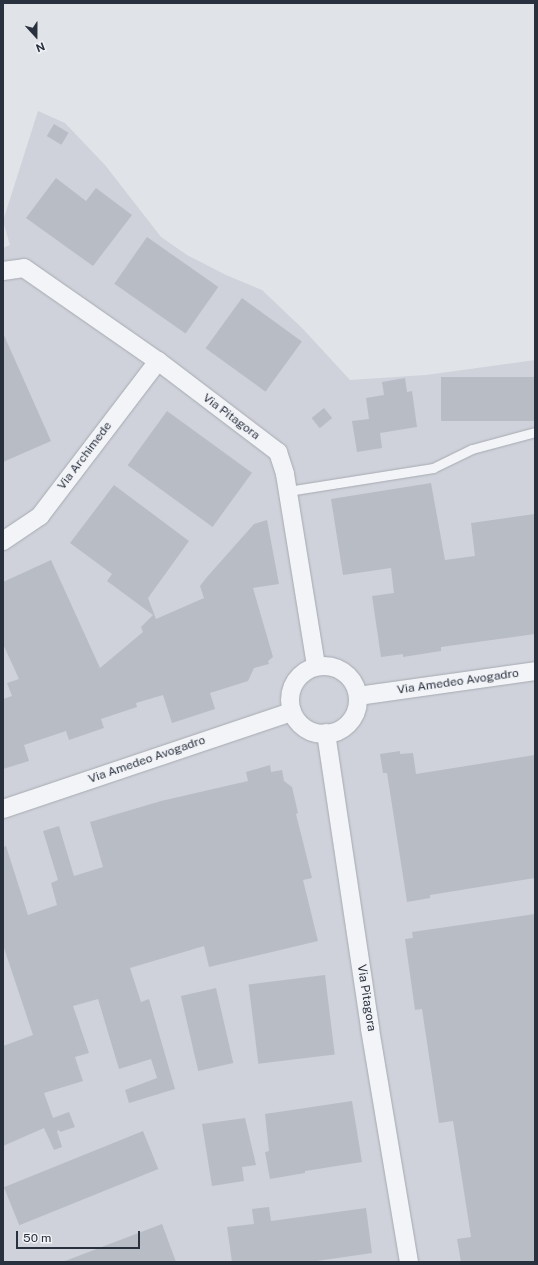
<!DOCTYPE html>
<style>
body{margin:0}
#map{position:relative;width:538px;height:1265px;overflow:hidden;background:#e0e3e8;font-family:"Public Sans",sans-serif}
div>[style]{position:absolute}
.built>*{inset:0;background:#cfd2da}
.building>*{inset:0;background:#b8bcc4;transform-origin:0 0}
.roads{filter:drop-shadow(0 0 1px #a6aab2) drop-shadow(0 0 1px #a6aab2)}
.lane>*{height:9px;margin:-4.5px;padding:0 4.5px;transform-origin:4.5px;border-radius:4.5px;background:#f3f4f7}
.street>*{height:18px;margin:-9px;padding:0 9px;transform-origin:9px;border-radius:9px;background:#f3f4f7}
.street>.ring{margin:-9px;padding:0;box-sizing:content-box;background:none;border:18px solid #f3f4f7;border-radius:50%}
span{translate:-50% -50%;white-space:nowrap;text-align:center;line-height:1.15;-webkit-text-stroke:3px #f0f2f6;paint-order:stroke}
.street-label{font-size:12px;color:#2a313e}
.frame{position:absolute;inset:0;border:4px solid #2a313e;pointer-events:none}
.north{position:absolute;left:16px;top:16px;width:40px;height:40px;-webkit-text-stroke:3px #f0f2f6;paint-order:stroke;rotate:159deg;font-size:11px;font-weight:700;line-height:16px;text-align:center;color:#2a313e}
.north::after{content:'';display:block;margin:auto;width:14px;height:18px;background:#2a313e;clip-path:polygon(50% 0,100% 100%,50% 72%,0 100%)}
.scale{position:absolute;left:16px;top:1231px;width:124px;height:18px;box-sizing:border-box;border:2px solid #2a313e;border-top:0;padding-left:5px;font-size:12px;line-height:14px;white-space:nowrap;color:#2a313e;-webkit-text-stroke:3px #f0f2f6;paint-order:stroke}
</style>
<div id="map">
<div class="built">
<i style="clip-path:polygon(38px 111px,65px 123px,105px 165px,161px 237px,187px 255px,226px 275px,262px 290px,303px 329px,350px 380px,426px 375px,535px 360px,535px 1262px,3px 1262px,3px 248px,10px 245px,3px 221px)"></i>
</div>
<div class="building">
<i style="left:54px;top:124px;width:17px;height:14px;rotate:31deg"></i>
<i style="clip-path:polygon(56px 178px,86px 201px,96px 188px,132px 215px,93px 266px,26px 218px)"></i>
<i style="left:147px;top:237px;width:87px;height:57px;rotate:35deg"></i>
<i style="left:242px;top:298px;width:74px;height:62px;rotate:36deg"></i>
<i style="clip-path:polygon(3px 333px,51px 441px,3px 462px)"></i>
<i style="left:535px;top:377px;width:44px;height:94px;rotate:90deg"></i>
<i style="clip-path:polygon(405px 378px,407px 392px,412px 391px,417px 427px,380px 433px,382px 448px,357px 452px,352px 421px,369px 419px,366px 398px,384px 395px,382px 382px)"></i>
<i style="left:324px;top:408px;width:13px;height:16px;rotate:51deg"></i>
<i style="left:167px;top:411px;width:105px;height:67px;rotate:36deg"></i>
<i style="clip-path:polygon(431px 483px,445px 560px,475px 556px,471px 523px,535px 514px,535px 634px,441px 647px,441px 651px,403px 657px,403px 654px,381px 657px,372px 596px,394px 593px,391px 568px,343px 575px,331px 499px)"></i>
<i style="clip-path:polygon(114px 485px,189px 541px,148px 598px,156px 619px,204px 598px,200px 586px,207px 577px,254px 524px,267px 520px,279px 584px,253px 588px,273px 657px,268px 661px,269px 664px,254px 668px,248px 681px,210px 693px,215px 709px,172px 723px,163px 695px,136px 703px,137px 707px,101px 719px,104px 728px,69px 740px,66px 731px,24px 745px,29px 761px,3px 769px,3px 699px,12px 696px,7px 683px,19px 679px,3px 644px,3px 582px,51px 560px,100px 668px,143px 632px,141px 627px,153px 615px,107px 581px,112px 574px,70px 543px)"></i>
<i style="clip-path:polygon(400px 751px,400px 754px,413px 753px,416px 774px,535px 755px,535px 878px,430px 895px,430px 898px,407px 902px,387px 773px,383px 773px,380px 754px)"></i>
<i style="clip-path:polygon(270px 765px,271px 772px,282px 770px,284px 781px,292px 787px,298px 813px,296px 814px,312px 878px,303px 880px,318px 941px,209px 967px,204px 946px,130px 968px,141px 1002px,149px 999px,175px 1089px,129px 1103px,125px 1090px,157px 1078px,151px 1059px,119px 1069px,98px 999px,73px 1006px,89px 1053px,75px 1057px,83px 1081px,44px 1093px,53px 1118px,69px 1112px,75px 1127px,60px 1132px,59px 1130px,57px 1131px,62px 1147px,54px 1150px,44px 1128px,3px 1146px,3px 1046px,33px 1035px,3px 945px,3px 847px,6px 846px,28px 915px,57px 905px,51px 883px,58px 880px,43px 831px,59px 826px,74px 876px,103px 867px,90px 822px,161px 801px,248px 781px,246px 772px)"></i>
<i style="clip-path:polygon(535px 914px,535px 1262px,461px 1262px,457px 1239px,471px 1237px,453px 1121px,439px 1123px,422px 1009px,415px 1010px,405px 939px,413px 938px,412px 932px)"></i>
<i style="left:325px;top:975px;width:80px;height:77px;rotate:83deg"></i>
<i style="left:216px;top:988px;width:77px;height:36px;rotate:77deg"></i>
<i style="clip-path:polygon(352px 1101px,362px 1162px,305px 1171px,305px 1173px,270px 1179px,265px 1152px,269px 1151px,265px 1114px)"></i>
<i style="clip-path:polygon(245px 1118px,256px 1165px,242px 1167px,244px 1181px,212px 1186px,202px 1124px)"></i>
<i style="left:143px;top:1131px;width:41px;height:150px;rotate:68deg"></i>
<i style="clip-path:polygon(269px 1207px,271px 1221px,366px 1208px,372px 1253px,310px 1262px,232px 1262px,227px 1227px,254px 1224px,252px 1209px)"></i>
<i style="clip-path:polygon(162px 1224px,176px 1262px,65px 1262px,65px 1261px)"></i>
</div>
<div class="roads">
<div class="lane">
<i style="left:288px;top:491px;width:147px;rotate:-9deg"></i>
<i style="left:433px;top:468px;width:43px;rotate:-26deg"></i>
<i style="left:472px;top:449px;width:65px;rotate:-15.1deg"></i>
</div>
<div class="street">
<i style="left:3px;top:271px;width:21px;rotate:-8deg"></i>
<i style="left:24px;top:268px;width:163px;rotate:34.8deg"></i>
<i style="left:158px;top:361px;width:151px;rotate:37.2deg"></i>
<i style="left:278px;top:452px;width:23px;rotate:72deg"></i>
<i style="left:285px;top:474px;width:194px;rotate:80.8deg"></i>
<i style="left:3px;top:541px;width:45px;rotate:-34deg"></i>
<i style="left:40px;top:516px;width:195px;rotate:-52.7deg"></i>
<i class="ring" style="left:290px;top:666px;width:50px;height:50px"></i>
<i style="left:358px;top:696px;width:179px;rotate:-8deg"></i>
<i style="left:326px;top:733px;width:299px;rotate:81.5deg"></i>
<i style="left:370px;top:1029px;width:236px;rotate:80.5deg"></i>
<i style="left:3px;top:809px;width:305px;rotate:-18.6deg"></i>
</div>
</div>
<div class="street-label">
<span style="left:231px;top:417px;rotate:37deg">Via Pitagora</span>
<span style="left:85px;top:456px;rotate:-53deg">Via Archimede</span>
<span style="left:458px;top:682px;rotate:-8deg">Via Amedeo Avogadro</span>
<span style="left:147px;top:760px;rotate:-19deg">Via Amedeo Avogadro</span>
<span style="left:366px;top:998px;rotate:81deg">Via Pitagora</span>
</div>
<div class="frame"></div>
<div class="north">N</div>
<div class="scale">50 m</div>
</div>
